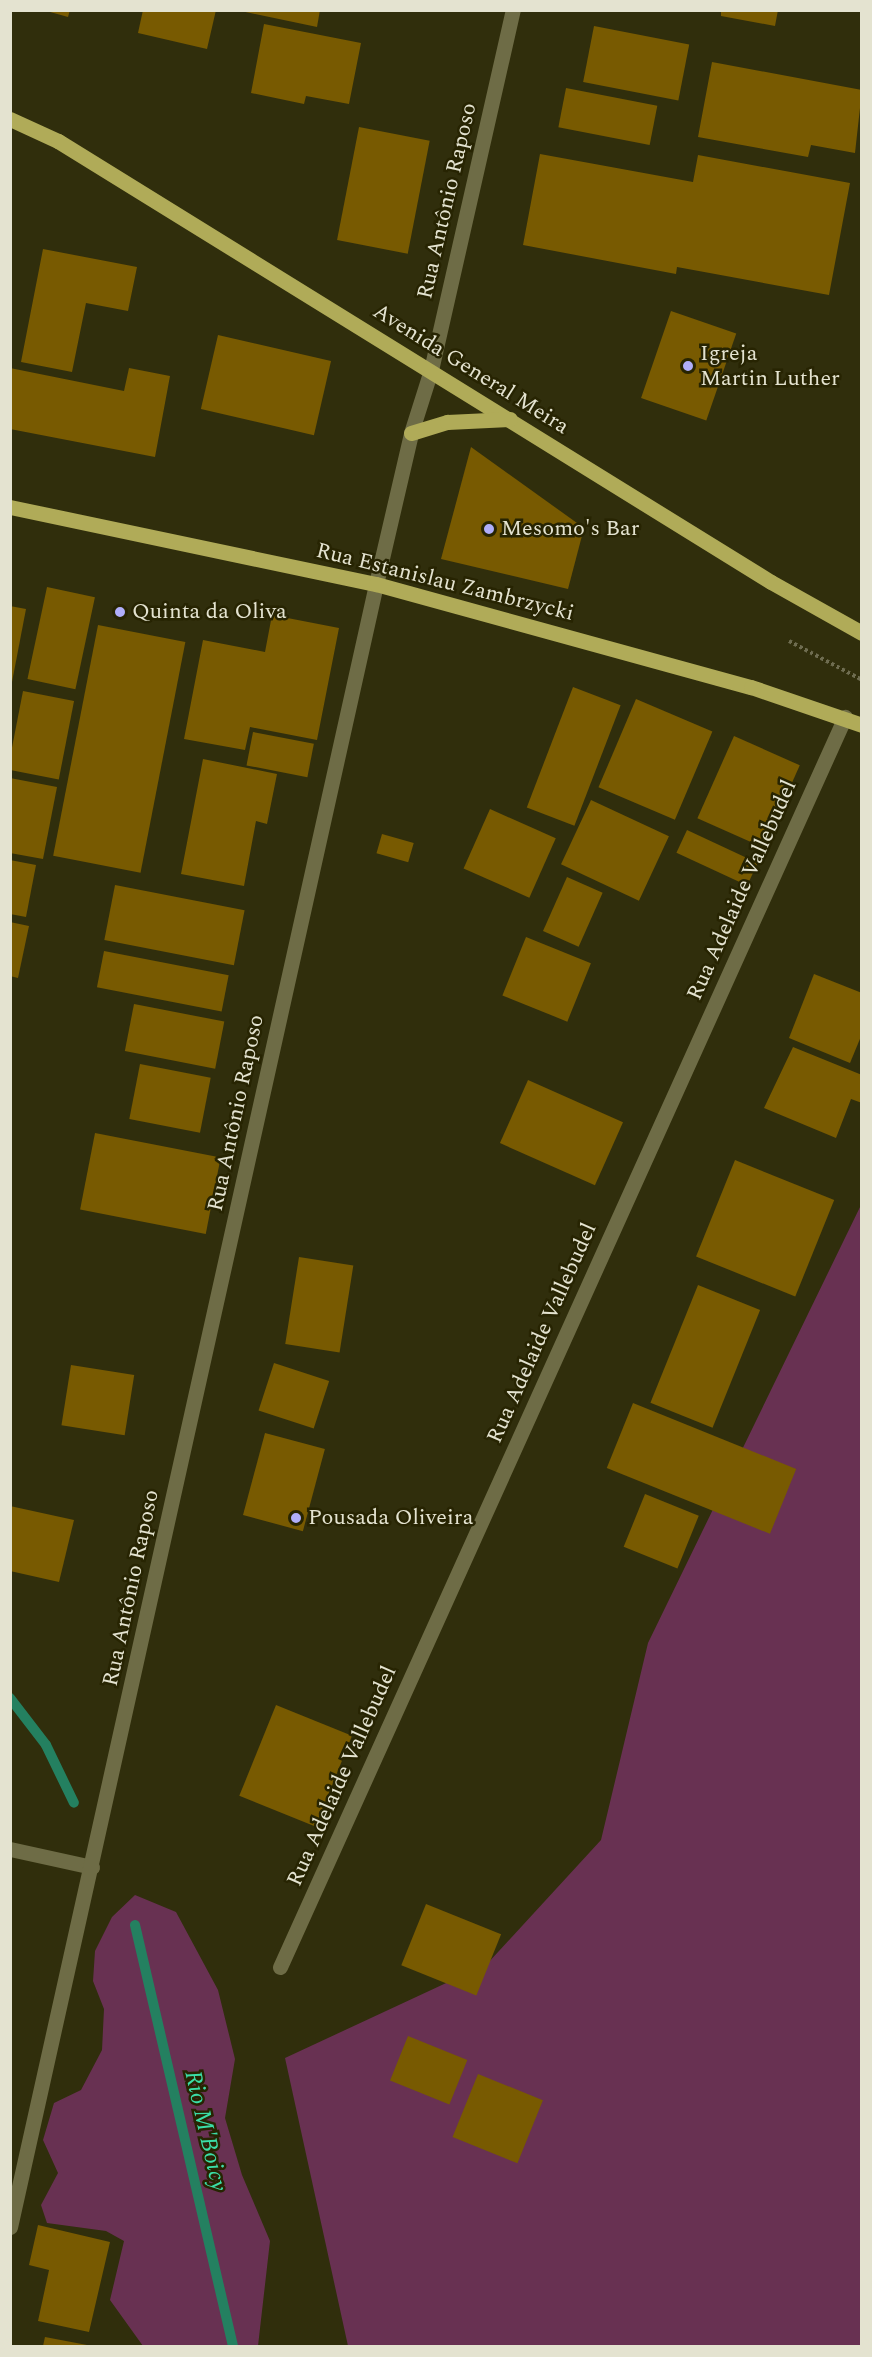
<!DOCTYPE html>
<meta charset="utf-8">
<style>
body{margin:0}
#map{position:relative;width:872px;height:2357px;overflow:hidden;background:#302e0c;font-family:Spectral,serif}
div>[style]{position:absolute}
.green>*{inset:0;background:#683152}
.stream>*{height:10px;margin:-5px;padding:0 5px;transform-origin:5px;border-radius:5px;background:#248060}
.building>*{inset:0;background:#785a01;transform-origin:0 0}
.path>*{height:4px;margin-top:-2px;transform-origin:0;background:repeating-linear-gradient(90deg,#6e6c50 0 3px,transparent 0 6px)}
.minor>*{height:15px;margin:-7.5px;padding:0 7.5px;transform-origin:7.5px;border-radius:7.5px;background:#6e6c46}
.major>*{height:15px;margin:-7.5px;padding:0 7.5px;transform-origin:7.5px;border-radius:7.5px;background:#b0ab58}
.dots>*{width:16px;height:16px;translate:-50% -50%;box-sizing:border-box;border:3px solid #272402;border-radius:50%}
span{translate:-50% -50%;white-space:nowrap;text-align:center;line-height:1.15;-webkit-text-stroke:5px #272402;paint-order:stroke}
.street-label{font-size:22px;color:#e4e3d0}
.poi-label{font-size:22px;color:#e4e3d0}
.left{translate:0 -50%;text-align:left}
.water-label{font-size:24px;color:#3bdea7;font-style:italic}
.frame{position:absolute;inset:0;border:12px solid #e4e3d0;pointer-events:none}
</style>
<div id="map">
<div class="green">
<i style="clip-path:polygon(861px 1205px,861px 2346px,348px 2346px,285px 2058px,487px 1964px,601px 1840px,648px 1643px)"></i>
<i style="clip-path:polygon(135px 1895px,176px 1912px,218px 1990px,235px 2059px,225px 2118px,242px 2175px,270px 2241px,258px 2346px,143px 2346px,110px 2300px,124px 2241px,106px 2231px,47px 2223px,41px 2205px,58px 2173px,43px 2140px,54px 2103px,81px 2090px,102px 2050px,104px 2009px,93px 1981px,95px 1951px,112px 1917px)"></i>
</div>
<div class="stream">
<i style="left:10px;top:1698px;width:59px;rotate:52.5deg"></i>
<i style="left:46px;top:1745px;width:64px;rotate:64.2deg"></i>
<i style="left:135px;top:1925px;width:432px;rotate:76.9deg"></i>
</div>
<div class="building">
<i style="clip-path:polygon(43px 10px,70px 10px,68px 17px)"></i>
<i style="clip-path:polygon(143px 10px,216px 10px,207px 49px,138px 33px)"></i>
<i style="clip-path:polygon(236px 10px,320px 10px,317px 27px)"></i>
<i style="clip-path:polygon(721px 10px,778px 10px,775px 26px,721px 16px)"></i>
<i style="clip-path:polygon(264px 24px,361px 43px,349px 104px,306px 96px,304px 104px,251px 93px)"></i>
<i style="left:594px;top:26px;width:97px;height:57px;rotate:11deg"></i>
<i style="clip-path:polygon(712px 62px,862px 90px,855px 153px,811px 145px,808px 157px,698px 137px)"></i>
<i style="left:566px;top:88px;width:93px;height:40px;rotate:11deg"></i>
<i style="left:359px;top:127px;width:72px;height:115px;rotate:11deg"></i>
<i style="clip-path:polygon(540px 154px,693px 182px,698px 155px,850px 183px,829px 295px,677px 267px,676px 274px,523px 245px)"></i>
<i style="clip-path:polygon(43px 249px,137px 267px,128px 311px,86px 303px,72px 372px,21px 362px)"></i>
<i style="left:671px;top:311px;width:69px;height:92px;rotate:19deg"></i>
<i style="left:218px;top:335px;width:116px;height:76px;rotate:13deg"></i>
<i style="clip-path:polygon(10px 368px,124px 391px,129px 368px,170px 376px,155px 457px,10px 429px)"></i>
<i style="clip-path:polygon(471px 447px,584px 528px,568px 589px,441px 559px)"></i>
<i style="left:47px;top:587px;width:49px;height:94px;rotate:12deg"></i>
<i style="clip-path:polygon(10px 606px,26px 609px,12px 682px,10px 682px)"></i>
<i style="clip-path:polygon(272px 615px,339px 628px,317px 740px,250px 727px,245px 750px,184px 739px,203px 640px,265px 652px)"></i>
<i style="left:98px;top:625px;width:89px;height:235px;rotate:11deg"></i>
<i style="left:573px;top:687px;width:51px;height:129px;rotate:21deg"></i>
<i style="left:23px;top:691px;width:52px;height:80px;rotate:11deg"></i>
<i style="left:636px;top:699px;width:83px;height:96px;rotate:23deg"></i>
<i style="left:253px;top:732px;width:62px;height:34px;rotate:11deg"></i>
<i style="left:734px;top:736px;width:72px;height:90px;rotate:24deg"></i>
<i style="clip-path:polygon(203px 759px,277px 774px,267px 824px,256px 821px,244px 886px,181px 874px)"></i>
<i style="clip-path:polygon(10px 778px,57px 787px,43px 859px,10px 853px)"></i>
<i style="left:591px;top:800px;width:86px;height:71px;rotate:25deg"></i>
<i style="left:490px;top:809px;width:72px;height:65px;rotate:24deg"></i>
<i style="left:687px;top:830px;width:78px;height:25px;rotate:25deg"></i>
<i style="left:382px;top:834px;width:33px;height:20px;rotate:16deg"></i>
<i style="clip-path:polygon(10px 860px,36px 865px,26px 917px,10px 914px)"></i>
<i style="left:567px;top:877px;width:39px;height:59px;rotate:24deg"></i>
<i style="left:115px;top:885px;width:132px;height:56px;rotate:11deg"></i>
<i style="clip-path:polygon(10px 922px,29px 926px,18px 978px,10px 976px)"></i>
<i style="left:526px;top:937px;width:70px;height:63px;rotate:22deg"></i>
<i style="left:104px;top:951px;width:127px;height:37px;rotate:11deg"></i>
<i style="clip-path:polygon(814px 974px,862px 993px,862px 1034px,850px 1063px,789px 1038px)"></i>
<i style="left:134px;top:1004px;width:92px;height:48px;rotate:11deg"></i>
<i style="clip-path:polygon(793px 1047px,862px 1075px,862px 1103px,851px 1099px,836px 1138px,764px 1108px)"></i>
<i style="left:140px;top:1064px;width:72px;height:56px;rotate:11deg"></i>
<i style="left:528px;top:1080px;width:104px;height:69px;rotate:24deg"></i>
<i style="left:95px;top:1133px;width:128px;height:78px;rotate:11deg"></i>
<i style="left:735px;top:1160px;width:107px;height:104px;rotate:22deg"></i>
<i style="left:299px;top:1257px;width:55px;height:88px;rotate:9deg"></i>
<i style="left:698px;top:1285px;width:67px;height:127px;rotate:22deg"></i>
<i style="left:274px;top:1363px;width:58px;height:50px;rotate:18deg"></i>
<i style="left:71px;top:1365px;width:64px;height:61px;rotate:9deg"></i>
<i style="left:633px;top:1403px;width:176px;height:70px;rotate:22deg"></i>
<i style="left:265px;top:1433px;width:62px;height:85px;rotate:15deg"></i>
<i style="left:645px;top:1494px;width:58px;height:57px;rotate:22deg"></i>
<i style="clip-path:polygon(10px 1506px,74px 1520px,59px 1582px,10px 1571px)"></i>
<i style="left:276px;top:1705px;width:82px;height:98px;rotate:22deg"></i>
<i style="left:426px;top:1904px;width:81px;height:66px;rotate:22deg"></i>
<i style="left:408px;top:2036px;width:64px;height:48px;rotate:22deg"></i>
<i style="left:478px;top:2074px;width:70px;height:68px;rotate:22deg"></i>
<i style="clip-path:polygon(38px 2225px,110px 2242px,89px 2332px,38px 2321px,49px 2270px,29px 2265px)"></i>
<i style="clip-path:polygon(45px 2337px,87px 2345px,87px 2346px,43px 2346px)"></i>
</div>
<div class="path">
<i style="left:789px;top:641px;width:83px;rotate:28.1deg"></i>
</div>
<div class="minor">
<i style="left:10px;top:1849px;width:84px;rotate:12.4deg"></i>
<i style="left:280px;top:1967px;width:1372px;rotate:-65.68deg"></i>
<i style="left:10px;top:2227px;width:1683px;rotate:-77.44deg"></i>
<i style="left:376px;top:584px;width:155px;rotate:-76.9deg"></i>
<i style="left:411px;top:433px;width:66px;rotate:-72.4deg"></i>
<i style="left:431px;top:370px;width:369px;rotate:-77.2deg"></i>
</div>
<div class="major">
<i style="left:10px;top:119px;width:53px;rotate:24.6deg"></i>
<i style="left:58px;top:141px;width:838px;rotate:31.74deg"></i>
<i style="left:771px;top:582px;width:104px;rotate:29.3deg"></i>
<i style="left:411px;top:433px;width:38px;rotate:-17deg"></i>
<i style="left:447px;top:422px;width:63px;rotate:-2.7deg"></i>
<i style="left:10px;top:507px;width:374px;rotate:11.9deg"></i>
<i style="left:376px;top:584px;width:389px;rotate:15.4deg"></i>
<i style="left:751px;top:687px;width:117px;rotate:18.9deg"></i>
</div>
<div class="dots">
<i style="left:688px;top:366px;background:#b0aefa"></i>
<i style="left:489px;top:529px;background:#b0aefa"></i>
<i style="left:120px;top:612px;background:#b0aefa"></i>
<i style="left:296px;top:1518px;background:#b0aefa"></i>
</div>
<div class="street-label">
<span style="left:447px;top:201px;rotate:-77deg">Rua Antônio Raposo</span>
<span style="left:471px;top:369px;rotate:32deg">Avenida General Meira</span>
<span style="left:445px;top:582px;rotate:14deg">Rua Estanislau Zambrzycki</span>
<span style="left:742px;top:890px;rotate:-66deg">Rua Adelaide Vallebudel</span>
<span style="left:236px;top:1113px;rotate:-78deg">Rua Antônio Raposo</span>
<span style="left:542px;top:1333px;rotate:-66deg">Rua Adelaide Vallebudel</span>
<span style="left:131px;top:1588px;rotate:-78deg">Rua Antônio Raposo</span>
<span style="left:342px;top:1776px;rotate:-66deg">Rua Adelaide Vallebudel</span>
</div>
<div class="poi-label">
<span class="left" style="left:700px;top:366px">Igreja<br>Martin Luther</span>
<span class="left" style="left:501px;top:529px">Mesomo's Bar</span>
<span class="left" style="left:132px;top:612px">Quinta da Oliva</span>
<span class="left" style="left:308px;top:1518px">Pousada Oliveira</span>
</div>
<div class="water-label">
<span style="left:205px;top:2131px;rotate:77deg">Rio M'Boicy</span>
</div>
<div class="frame"></div>
</div>
